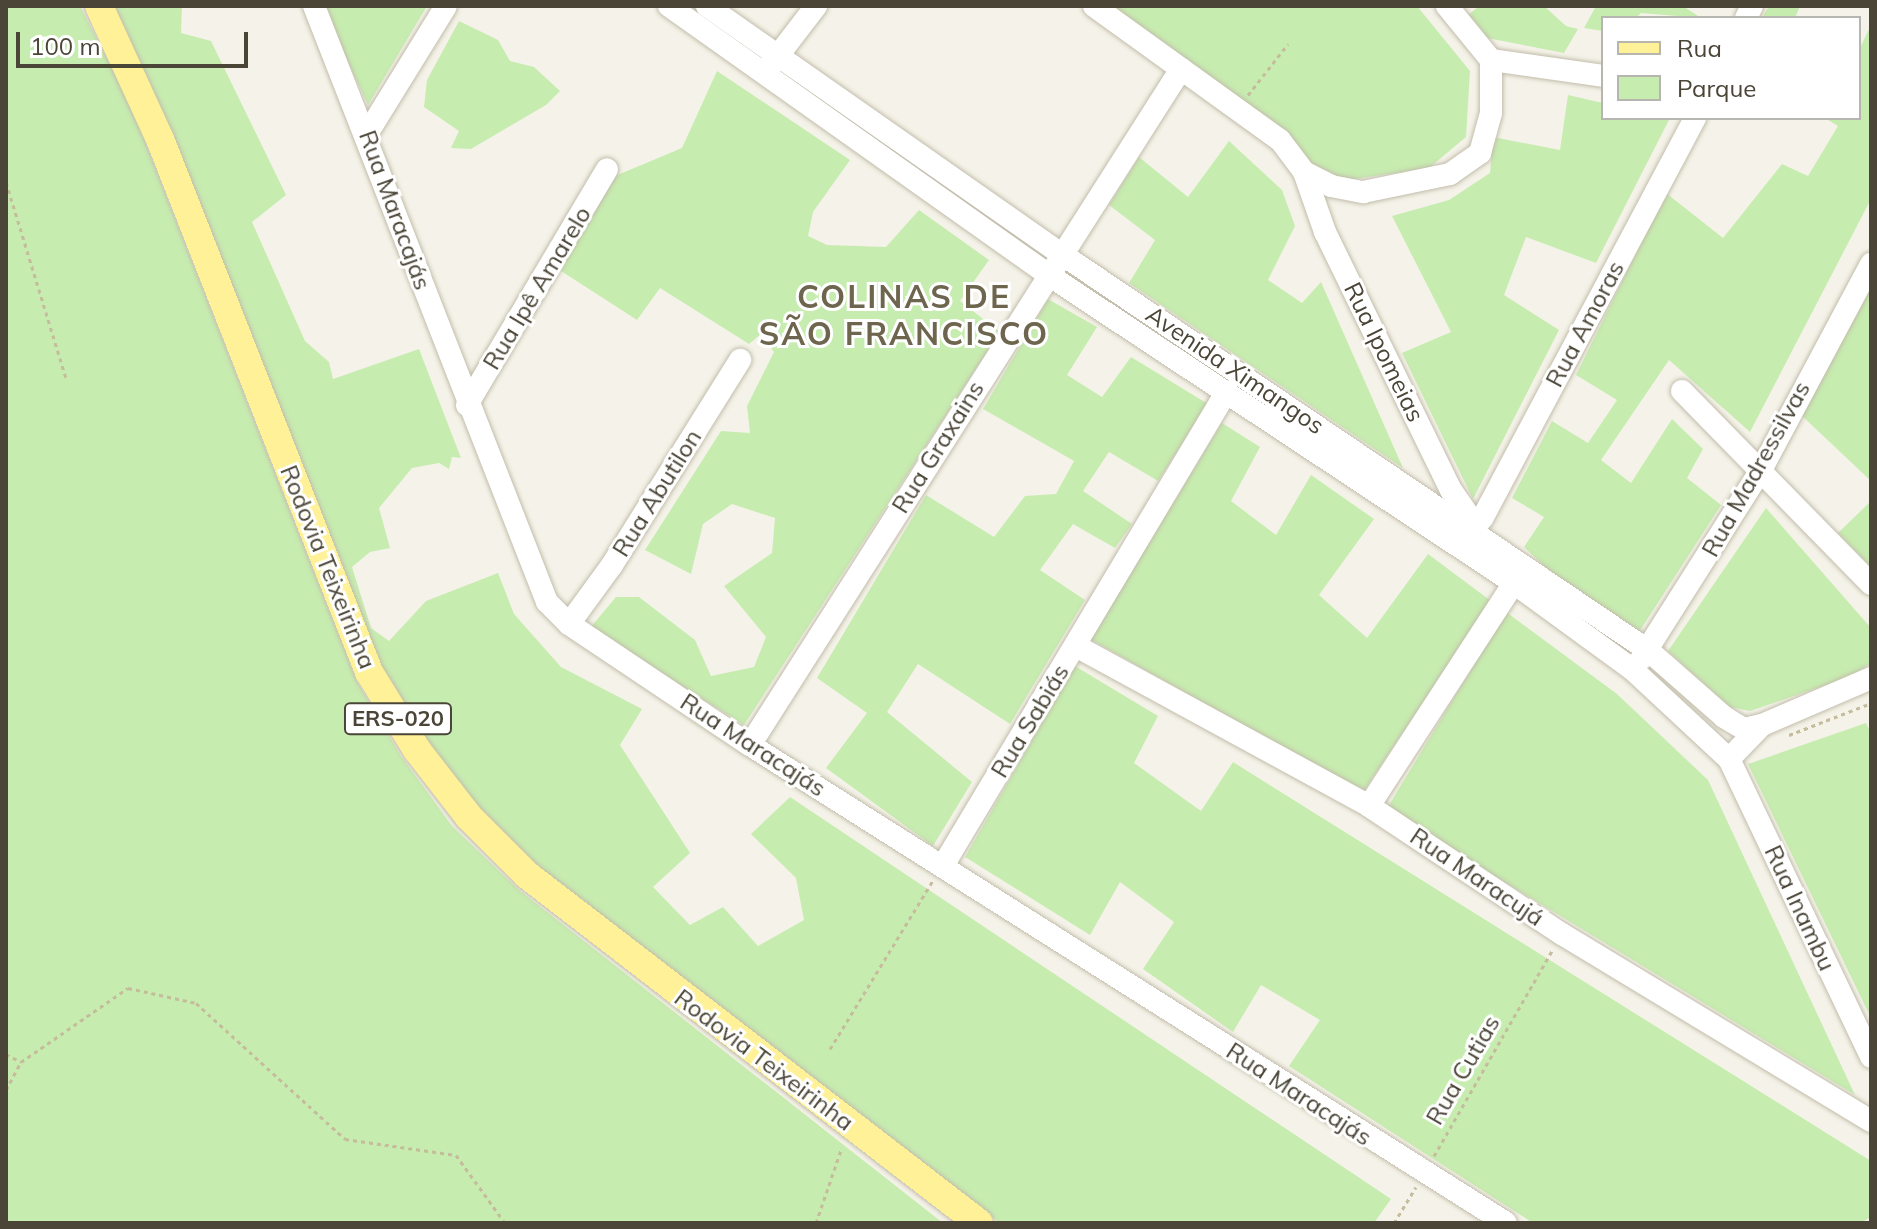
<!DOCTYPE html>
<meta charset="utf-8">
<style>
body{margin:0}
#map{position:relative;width:1877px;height:1229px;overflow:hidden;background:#f5f3e9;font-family:Mulish,sans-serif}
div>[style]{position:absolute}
.green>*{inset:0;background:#c7ecb0}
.path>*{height:3px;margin-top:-1.5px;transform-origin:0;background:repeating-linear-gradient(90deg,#c4bc9b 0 4px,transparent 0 8px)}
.roads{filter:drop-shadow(0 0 2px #c2bdab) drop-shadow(0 0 2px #c2bdab)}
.minor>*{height:22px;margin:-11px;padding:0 11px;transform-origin:11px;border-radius:11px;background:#fff}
.major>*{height:28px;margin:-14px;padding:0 14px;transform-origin:14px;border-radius:14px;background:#fff198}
span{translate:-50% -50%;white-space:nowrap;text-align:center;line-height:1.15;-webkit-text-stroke:6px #fff;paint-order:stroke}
.shield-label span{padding:2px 6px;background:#fff;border:2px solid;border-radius:6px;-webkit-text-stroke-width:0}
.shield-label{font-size:22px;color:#4a4537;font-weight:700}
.street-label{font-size:24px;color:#4a4537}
.district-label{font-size:32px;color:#6d654d;font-weight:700;letter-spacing:2px}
.frame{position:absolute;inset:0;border:8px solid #4a4537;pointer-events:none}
.legend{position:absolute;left:1601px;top:16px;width:260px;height:104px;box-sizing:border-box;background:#fff;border:2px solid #b7b5af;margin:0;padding:10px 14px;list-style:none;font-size:24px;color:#4a4537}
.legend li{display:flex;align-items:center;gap:16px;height:40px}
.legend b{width:40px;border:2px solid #b7b5af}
.scale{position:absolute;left:16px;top:32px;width:232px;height:36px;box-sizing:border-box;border:4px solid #4a4537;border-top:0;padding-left:10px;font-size:24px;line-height:28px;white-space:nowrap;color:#4a4537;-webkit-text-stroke:6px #fff;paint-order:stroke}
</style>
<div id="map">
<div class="green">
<i style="clip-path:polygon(6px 6px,80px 6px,129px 101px,357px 682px,401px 756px,452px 826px,519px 890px,943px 1223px,6px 1223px)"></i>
<i style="clip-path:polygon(108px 6px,182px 6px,181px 33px,211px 41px,286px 195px,252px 222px,305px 341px,329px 362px,333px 379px,419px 349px,461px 458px,452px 457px,449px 469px,439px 463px,412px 468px,379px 508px,390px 548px,370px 552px,352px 567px,371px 628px,389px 641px,426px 601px,498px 573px,514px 614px,561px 667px,642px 709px,620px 745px,690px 853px,653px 887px,690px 925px,723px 907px,758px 946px,804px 920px,796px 878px,751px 834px,790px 797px,1391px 1199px,1374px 1223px,1000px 1223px,860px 1124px,534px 868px,471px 807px,376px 666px)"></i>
<i style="clip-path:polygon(322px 6px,427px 6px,368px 105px)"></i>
<i style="clip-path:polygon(1108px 6px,1417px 6px,1470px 71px,1466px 137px,1429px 168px,1341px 181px,1309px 167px)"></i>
<i style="clip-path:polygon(1479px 6px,1544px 6px,1566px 26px,1578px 29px,1564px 53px,1487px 38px,1466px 17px)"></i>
<i style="clip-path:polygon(1596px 6px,1683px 6px,1701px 18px,1641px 13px,1636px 18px,1603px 18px,1603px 31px,1584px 28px)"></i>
<i style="clip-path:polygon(1769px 6px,1800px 6px,1795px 18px,1762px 18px)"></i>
<i style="clip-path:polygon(459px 21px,498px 40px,510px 61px,534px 67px,560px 91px,546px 105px,471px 149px,451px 148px,459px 131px,424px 107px,427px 80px)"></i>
<i style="clip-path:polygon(1869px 29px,1871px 199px,1750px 432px,1669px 360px,1601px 460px,1631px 483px,1672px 419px,1703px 449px,1687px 478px,1721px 505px,1639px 632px,1557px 578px,1524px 547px,1544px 517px,1512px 498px,1552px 421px,1588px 443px,1617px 400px,1576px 375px,1666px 193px,1723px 238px,1782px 164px,1808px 176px,1838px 126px,1825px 118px,1859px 118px,1859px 50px)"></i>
<i style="clip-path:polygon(717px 71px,850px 160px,813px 212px,808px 236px,827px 245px,886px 247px,919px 210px,989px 260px,960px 301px,1000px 332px,744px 725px,590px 628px,616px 597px,639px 597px,695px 640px,711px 676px,754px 667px,766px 637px,724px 586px,772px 553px,775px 518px,732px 504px,703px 524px,691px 574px,645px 550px,721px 431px,750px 433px,747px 406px,774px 352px,761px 334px,749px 344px,660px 288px,637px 320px,558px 269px,615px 176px,682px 148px)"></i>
<i style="clip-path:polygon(1568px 95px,1603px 103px,1603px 118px,1670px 118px,1596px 263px,1526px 237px,1504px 295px,1559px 330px,1473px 499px,1402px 353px,1451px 332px,1392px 216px,1449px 200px,1490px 173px,1493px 137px,1560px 150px)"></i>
<i style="clip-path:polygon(1229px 141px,1282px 190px,1295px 226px,1268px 280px,1302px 303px,1321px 282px,1403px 468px,1129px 283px,1155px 240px,1109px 205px,1139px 157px,1188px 197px)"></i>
<i style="clip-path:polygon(1871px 281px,1871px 481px,1800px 414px)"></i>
<i style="clip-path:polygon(1048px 299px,1097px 327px,1067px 375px,1102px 397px,1131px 357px,1208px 404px,1158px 481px,1109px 452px,1083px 491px,1132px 524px,1115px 548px,1073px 524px,1040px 570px,1085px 600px,1010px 724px,918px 664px,887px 712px,972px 782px,933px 846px,826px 768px,867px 713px,817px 678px,926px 495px,994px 537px,1025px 496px,1056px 494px,1074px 461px,983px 409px)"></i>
<i style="clip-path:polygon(1222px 423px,1260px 447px,1231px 501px,1276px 535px,1311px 475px,1374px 519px,1319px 595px,1367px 638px,1428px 554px,1491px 601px,1363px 792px,1090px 639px)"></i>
<i style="clip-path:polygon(1871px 501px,1871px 567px,1838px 533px)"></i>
<i style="clip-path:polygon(1766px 508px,1871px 628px,1871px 663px,1849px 677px,1750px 711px,1730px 707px,1668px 651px)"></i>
<i style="clip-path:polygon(1506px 612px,1617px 694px,1708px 780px,1855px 1095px,1386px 810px)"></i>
<i style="clip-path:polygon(1075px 666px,1158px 716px,1134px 763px,1201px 811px,1233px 762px,1871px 1161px,1871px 1217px,1860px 1223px,1533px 1223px,1289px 1066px,1320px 1020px,1261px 985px,1233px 1032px,1143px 969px,1174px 922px,1120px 882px,1090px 935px,965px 857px)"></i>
<i style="clip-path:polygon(1866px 723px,1871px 733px,1871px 1018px,1748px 764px)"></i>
</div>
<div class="path">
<i style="left:1248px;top:95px;width:65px;rotate:-51.9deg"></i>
<i style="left:6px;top:182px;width:208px;rotate:73deg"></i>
<i style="left:1789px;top:735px;width:88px;rotate:-21.3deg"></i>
<i style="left:830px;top:1049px;width:198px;rotate:-58.6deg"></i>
<i style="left:6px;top:1054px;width:17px;rotate:28deg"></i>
<i style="left:21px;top:1062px;width:130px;rotate:-34.7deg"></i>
<i style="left:128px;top:988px;width:70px;rotate:12.4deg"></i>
<i style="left:196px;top:1003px;width:202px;rotate:42.4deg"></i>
<i style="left:345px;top:1139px;width:112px;rotate:8.2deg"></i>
<i style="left:456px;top:1155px;width:84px;rotate:54.2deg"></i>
<i style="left:6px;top:1090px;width:32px;rotate:-62deg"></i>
<i style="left:1434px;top:1156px;width:237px;rotate:-60.1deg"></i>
<i style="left:816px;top:1223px;width:80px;rotate:-71.1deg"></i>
<i style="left:1394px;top:1223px;width:42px;rotate:-58.6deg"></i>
</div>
<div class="roads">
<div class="minor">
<i style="left:314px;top:6px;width:640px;rotate:68.65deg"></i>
<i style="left:547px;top:602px;width:31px;rotate:45deg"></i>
<i style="left:569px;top:624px;width:218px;rotate:33.8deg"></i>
<i style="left:750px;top:745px;width:894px;rotate:32.3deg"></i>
<i style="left:669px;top:6px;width:463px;rotate:35.3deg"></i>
<i style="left:1047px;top:274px;width:560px;rotate:33.49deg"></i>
<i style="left:1514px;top:583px;width:146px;rotate:36.1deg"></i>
<i style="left:1632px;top:669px;width:132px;rotate:42.9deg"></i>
<i style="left:1729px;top:759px;width:330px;rotate:64.5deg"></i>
<i style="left:707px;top:6px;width:431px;rotate:35deg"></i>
<i style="left:1060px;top:253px;width:711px;rotate:34.05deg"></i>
<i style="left:1649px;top:651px;width:100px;rotate:41.3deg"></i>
<i style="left:1724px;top:717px;width:23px;rotate:31deg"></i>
<i style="left:1744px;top:729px;width:18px;rotate:-13deg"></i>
<i style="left:1094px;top:6px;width:229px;rotate:35.8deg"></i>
<i style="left:1280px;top:140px;width:40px;rotate:53deg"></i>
<i style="left:1304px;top:172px;width:30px;rotate:27deg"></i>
<i style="left:1331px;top:186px;width:33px;rotate:11deg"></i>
<i style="left:1363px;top:192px;width:89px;rotate:-11.7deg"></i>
<i style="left:1450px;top:174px;width:37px;rotate:-35deg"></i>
<i style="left:1480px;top:153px;width:41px;rotate:-74.6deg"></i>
<i style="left:1491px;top:113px;width:53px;rotate:-90deg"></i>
<i style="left:1491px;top:60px;width:70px;rotate:-129.2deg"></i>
<i style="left:1746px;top:18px;width:13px;rotate:-63deg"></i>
<i style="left:1491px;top:60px;width:113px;rotate:8.1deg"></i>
<i style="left:770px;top:66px;width:76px;rotate:-52.5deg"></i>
<i style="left:367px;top:134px;width:150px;rotate:-58.3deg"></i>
<i style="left:1304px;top:172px;width:64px;rotate:70.7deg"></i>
<i style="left:1325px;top:232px;width:287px;rotate:64deg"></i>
<i style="left:1451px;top:490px;width:44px;rotate:55.2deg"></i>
<i style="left:1682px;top:391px;width:270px;rotate:45.6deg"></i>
<i style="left:467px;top:405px;width:274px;rotate:-59.3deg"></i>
<i style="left:1466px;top:538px;width:27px;rotate:-51deg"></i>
<i style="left:1483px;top:517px;width:452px;rotate:-62deg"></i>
<i style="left:569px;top:624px;width:73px;rotate:-53.9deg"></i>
<i style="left:612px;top:565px;width:242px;rotate:-58deg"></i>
<i style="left:1076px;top:646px;width:334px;rotate:28.6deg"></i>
<i style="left:1369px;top:806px;width:232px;rotate:33.6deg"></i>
<i style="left:1562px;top:934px;width:361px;rotate:31.2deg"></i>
<i style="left:1641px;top:659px;width:224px;rotate:-57.6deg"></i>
<i style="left:1761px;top:470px;width:234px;rotate:-61.9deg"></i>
<i style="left:750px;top:745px;width:802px;rotate:-57.48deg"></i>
<i style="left:1729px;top:759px;width:47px;rotate:-45.9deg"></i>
<i style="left:1762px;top:725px;width:119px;rotate:-23.3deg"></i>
<i style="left:1369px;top:806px;width:266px;rotate:-57deg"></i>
<i style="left:944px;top:864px;width:551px;rotate:-59.11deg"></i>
</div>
<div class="major">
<i style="left:99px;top:6px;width:146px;rotate:65.4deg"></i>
<i style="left:160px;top:139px;width:573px;rotate:68.59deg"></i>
<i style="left:369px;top:672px;width:92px;rotate:58.4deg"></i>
<i style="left:417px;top:750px;width:85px;rotate:52.2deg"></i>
<i style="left:469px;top:817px;width:82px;rotate:45deg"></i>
<i style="left:527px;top:875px;width:570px;rotate:37.59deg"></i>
</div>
</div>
<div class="shield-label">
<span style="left:398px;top:719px">ERS-020</span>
</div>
<div class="street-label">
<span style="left:395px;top:210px;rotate:70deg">Rua Maracajás</span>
<span style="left:537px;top:288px;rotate:-59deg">Rua Ipê Amarelo</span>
<span style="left:1585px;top:324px;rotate:-62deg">Rua Amoras</span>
<span style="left:1384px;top:352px;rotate:64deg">Rua Ipomeias</span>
<span style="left:1235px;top:370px;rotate:34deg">Avenida Ximangos</span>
<span style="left:938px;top:447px;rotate:-58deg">Rua Graxains</span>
<span style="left:1756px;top:469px;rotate:-61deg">Rua Madressilvas</span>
<span style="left:657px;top:493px;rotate:-58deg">Rua Abutilon</span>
<span style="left:328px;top:567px;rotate:68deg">Rodovia Teixeirinha</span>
<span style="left:1030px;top:721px;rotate:-59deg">Rua Sabiás</span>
<span style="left:753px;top:745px;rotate:33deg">Rua Maracajás</span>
<span style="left:1477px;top:877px;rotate:34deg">Rua Maracujá</span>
<span style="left:1800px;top:908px;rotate:65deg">Rua Inambu</span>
<span style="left:764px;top:1060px;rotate:37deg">Rodovia Teixeirinha</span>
<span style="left:1463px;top:1070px;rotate:-60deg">Rua Cutias</span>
<span style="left:1299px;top:1094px;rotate:33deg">Rua Maracajás</span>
</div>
<div class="district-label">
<span style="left:904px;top:315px">COLINAS DE<br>SÃO FRANCISCO</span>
</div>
<div class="frame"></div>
<ul class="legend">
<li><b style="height:10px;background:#fff198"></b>Rua</li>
<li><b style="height:22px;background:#c7ecb0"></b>Parque</li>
</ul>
<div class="scale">100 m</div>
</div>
